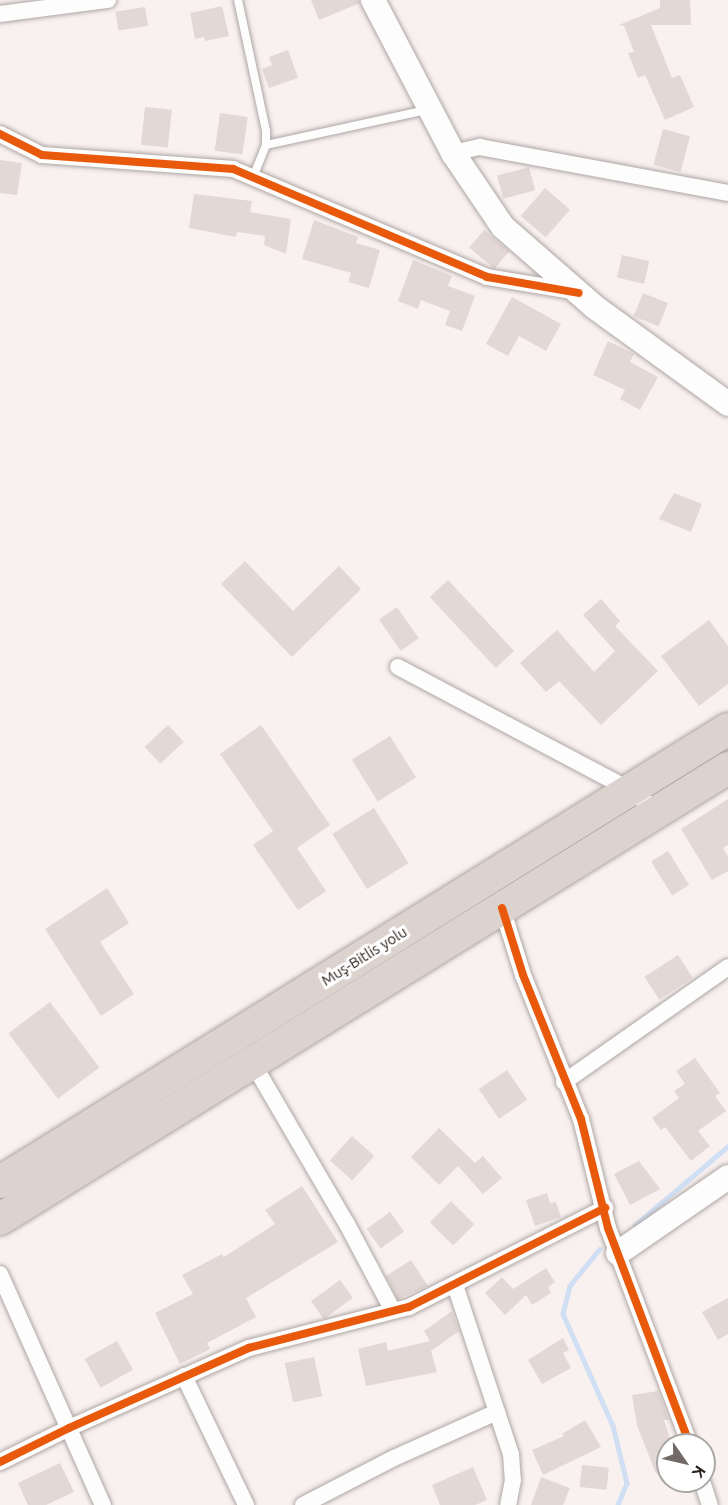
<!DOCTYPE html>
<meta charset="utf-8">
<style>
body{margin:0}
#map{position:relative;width:728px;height:1505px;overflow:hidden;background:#f8f1f0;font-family:Ubuntu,sans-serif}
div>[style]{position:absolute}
.stream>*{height:4.5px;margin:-2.25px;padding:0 2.25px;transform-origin:2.25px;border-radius:2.25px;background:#d1dff4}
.building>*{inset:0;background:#e3d8d5;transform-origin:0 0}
.roads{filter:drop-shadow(0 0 2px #aea6a4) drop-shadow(0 0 2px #aea6a4)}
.lane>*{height:8px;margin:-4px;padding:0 4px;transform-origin:4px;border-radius:4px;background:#fefdfd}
.street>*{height:16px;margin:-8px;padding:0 8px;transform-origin:8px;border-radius:8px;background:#fefdfd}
.secondary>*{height:24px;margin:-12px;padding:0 12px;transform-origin:12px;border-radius:12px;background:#fefdfd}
.highway>*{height:32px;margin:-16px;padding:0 16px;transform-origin:16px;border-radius:16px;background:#dcd2ce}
.cycleway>*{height:8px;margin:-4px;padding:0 4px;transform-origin:4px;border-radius:4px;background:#e8590c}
span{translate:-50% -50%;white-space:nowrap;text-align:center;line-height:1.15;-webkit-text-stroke:6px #fff;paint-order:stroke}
.street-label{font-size:15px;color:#2b221e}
.north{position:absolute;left:656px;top:1433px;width:60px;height:60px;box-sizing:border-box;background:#fff;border:2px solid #aaa7a5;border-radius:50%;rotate:124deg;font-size:16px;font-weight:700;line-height:24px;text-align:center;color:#2b221e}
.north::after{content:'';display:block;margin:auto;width:21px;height:27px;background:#736a68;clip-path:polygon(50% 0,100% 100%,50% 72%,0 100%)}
</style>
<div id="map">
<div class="stream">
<i style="left:635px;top:1225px;width:122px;rotate:-40.3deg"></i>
<i style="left:600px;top:1249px;width:48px;rotate:129deg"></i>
<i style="left:570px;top:1286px;width:29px;rotate:104deg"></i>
<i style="left:563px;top:1314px;width:123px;rotate:65.9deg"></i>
<i style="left:613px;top:1426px;width:59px;rotate:76.2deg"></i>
<i style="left:627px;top:1483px;width:24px;rotate:112deg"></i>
</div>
<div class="building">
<i style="clip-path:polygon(311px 0,359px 0,360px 3px,319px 20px)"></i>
<i style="clip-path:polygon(660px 0,690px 0,691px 25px,651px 25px,672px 78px,680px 75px,694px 107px,665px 120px,645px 75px,638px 78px,628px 53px,634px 52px,624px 26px,619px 25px,660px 8px)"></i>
<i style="clip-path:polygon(222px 6px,229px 36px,205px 41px,204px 37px,195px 39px,190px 13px)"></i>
<i style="left:145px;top:7px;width:19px;height:30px;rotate:81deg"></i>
<i style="clip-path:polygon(288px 50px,298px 78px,269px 88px,262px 69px,272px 65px,269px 57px)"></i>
<i style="left:145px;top:107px;width:27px;height:38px;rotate:6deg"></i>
<i style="left:220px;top:113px;width:28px;height:38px;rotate:8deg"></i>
<i style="left:663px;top:129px;width:28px;height:37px;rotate:15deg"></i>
<i style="clip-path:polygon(0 160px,22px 163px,17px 195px,0 193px)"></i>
<i style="left:529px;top:167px;width:24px;height:33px;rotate:75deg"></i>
<i style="left:545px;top:188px;width:33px;height:37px;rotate:41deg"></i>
<i style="clip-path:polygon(194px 194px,252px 201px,250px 212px,291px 219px,286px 254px,264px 245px,265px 236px,237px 232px,236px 237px,189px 228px)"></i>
<i style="clip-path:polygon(314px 220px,358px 237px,356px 243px,380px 250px,369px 288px,348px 282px,351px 273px,302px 259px)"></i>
<i style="left:484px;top:230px;width:33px;height:23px;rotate:40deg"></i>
<i style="left:622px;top:255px;width:28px;height:23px;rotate:13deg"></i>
<i style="clip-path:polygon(413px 260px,452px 276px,448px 286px,475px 296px,462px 331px,445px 325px,450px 311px,421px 300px,418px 309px,398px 301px)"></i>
<i style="left:643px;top:293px;width:27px;height:25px;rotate:22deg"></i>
<i style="clip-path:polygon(512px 297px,561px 324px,546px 351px,519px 336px,508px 356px,486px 344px)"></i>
<i style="clip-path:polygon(608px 341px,634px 354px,630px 362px,658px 377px,640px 410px,620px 399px,625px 390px,593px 375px)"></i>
<i style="clip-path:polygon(674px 493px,702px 504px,691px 532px,659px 519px)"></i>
<i style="clip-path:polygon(245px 561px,293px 611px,339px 566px,361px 589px,292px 657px,221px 584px)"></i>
<i style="left:448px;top:580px;width:97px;height:25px;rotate:47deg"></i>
<i style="clip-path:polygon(601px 599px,620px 621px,615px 626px,658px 671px,601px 725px,559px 681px,546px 692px,520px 663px,557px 630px,594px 672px,615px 651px,583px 615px)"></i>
<i style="left:397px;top:607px;width:38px;height:22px;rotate:55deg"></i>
<i style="clip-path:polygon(709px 620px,728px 646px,728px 684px,699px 706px,661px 656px)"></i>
<i style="left:168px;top:725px;width:23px;height:32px;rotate:47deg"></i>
<i style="clip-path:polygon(261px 725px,330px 825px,297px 848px,326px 891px,298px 910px,253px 845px,273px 831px,220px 754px)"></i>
<i style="left:390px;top:736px;width:49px;height:45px;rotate:58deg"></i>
<i style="clip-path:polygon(728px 799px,728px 845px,723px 848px,728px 856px,728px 871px,712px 880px,681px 829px)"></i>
<i style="left:374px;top:808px;width:65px;height:49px;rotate:58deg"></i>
<i style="left:668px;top:851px;width:40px;height:20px;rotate:58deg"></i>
<i style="clip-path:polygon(107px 888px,129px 923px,100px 942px,134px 994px,101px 1016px,45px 929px)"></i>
<i style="left:678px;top:955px;width:27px;height:40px;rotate:57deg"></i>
<i style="left:50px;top:1002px;width:82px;height:52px;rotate:53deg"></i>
<i style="clip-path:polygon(695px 1058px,720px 1093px,715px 1096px,726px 1111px,698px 1131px,710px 1146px,691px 1161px,665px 1127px,661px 1130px,652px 1118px,679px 1098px,674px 1091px,685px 1084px,676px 1071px)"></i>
<i style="left:507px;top:1070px;width:36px;height:34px;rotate:56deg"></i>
<i style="clip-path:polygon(439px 1128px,475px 1163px,483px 1156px,502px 1178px,483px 1194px,458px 1166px,439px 1185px,411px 1157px)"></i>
<i style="left:352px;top:1136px;width:30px;height:33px;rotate:42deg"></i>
<i style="clip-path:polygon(639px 1161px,660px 1189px,630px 1205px,614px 1174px)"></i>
<i style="clip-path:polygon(302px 1186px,338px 1242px,246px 1298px,256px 1317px,207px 1343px,210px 1349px,180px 1364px,155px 1313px,193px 1294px,182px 1275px,222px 1254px,224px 1257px,275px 1224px,265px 1210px)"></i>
<i style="clip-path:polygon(547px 1193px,550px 1203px,556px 1202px,561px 1217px,535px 1226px,526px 1200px)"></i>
<i style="left:451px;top:1201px;width:33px;height:30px;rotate:45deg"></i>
<i style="left:390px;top:1212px;width:24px;height:29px;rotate:54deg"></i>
<i style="clip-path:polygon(411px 1260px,428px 1286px,398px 1299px,386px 1276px)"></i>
<i style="clip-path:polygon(546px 1268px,555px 1282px,548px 1287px,551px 1293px,532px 1305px,526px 1295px,505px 1315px,485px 1293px,502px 1277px,513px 1289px)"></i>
<i style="left:340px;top:1280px;width:22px;height:36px;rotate:54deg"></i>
<i style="clip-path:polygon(728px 1298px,728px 1334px,718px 1340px,702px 1312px)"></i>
<i style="clip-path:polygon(452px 1311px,459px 1331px,431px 1351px,437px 1372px,366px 1386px,358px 1349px,386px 1342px,388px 1351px,430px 1341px,424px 1331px)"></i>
<i style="clip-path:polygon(563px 1338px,569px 1350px,563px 1353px,571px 1368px,542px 1384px,528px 1360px)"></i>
<i style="left:117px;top:1341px;width:33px;height:37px;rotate:61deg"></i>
<i style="left:314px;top:1357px;width:40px;height:30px;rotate:78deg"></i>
<i style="clip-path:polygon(658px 1391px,669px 1420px,664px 1420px,672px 1445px,668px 1445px,668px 1469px,656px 1474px,637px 1425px,632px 1395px)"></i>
<i style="clip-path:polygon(585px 1420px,601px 1447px,543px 1475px,532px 1450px,564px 1436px,562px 1434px)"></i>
<i style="clip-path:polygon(60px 1463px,74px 1492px,46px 1505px,28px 1505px,18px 1483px)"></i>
<i style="left:582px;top:1465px;width:27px;height:22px;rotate:6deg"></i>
<i style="clip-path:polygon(473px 1467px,487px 1500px,475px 1505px,440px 1505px,432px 1485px)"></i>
<i style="clip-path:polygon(541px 1477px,570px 1488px,563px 1505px,531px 1505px)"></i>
</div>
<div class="roads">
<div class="lane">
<i style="left:238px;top:0;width:134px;rotate:77.9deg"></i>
<i style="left:266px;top:131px;width:14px;rotate:90deg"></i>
<i style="left:266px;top:145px;width:35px;rotate:112deg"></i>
<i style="left:266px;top:145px;width:165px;rotate:-12.3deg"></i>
</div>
<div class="street">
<i style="left:0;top:14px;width:109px;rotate:-7.4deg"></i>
<i style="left:0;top:134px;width:47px;rotate:26.6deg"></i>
<i style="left:42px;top:155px;width:192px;rotate:4.2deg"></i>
<i style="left:233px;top:169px;width:276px;rotate:23deg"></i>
<i style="left:487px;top:277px;width:92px;rotate:9.4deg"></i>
<i style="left:453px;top:153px;width:28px;rotate:-13deg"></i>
<i style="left:480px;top:147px;width:252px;rotate:10.5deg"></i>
<i style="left:398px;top:667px;width:263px;rotate:27.9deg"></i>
<i style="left:630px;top:790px;width:36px;rotate:38deg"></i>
<i style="left:502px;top:908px;width:70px;rotate:72.6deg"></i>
<i style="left:523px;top:975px;width:155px;rotate:68.1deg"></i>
<i style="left:581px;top:1119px;width:112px;rotate:76.1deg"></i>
<i style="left:608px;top:1228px;width:232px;rotate:69.3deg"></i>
<i style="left:251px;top:1060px;width:190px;rotate:59.7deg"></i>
<i style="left:347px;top:1224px;width:98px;rotate:62.1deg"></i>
<i style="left:564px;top:1082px;width:200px;rotate:-35deg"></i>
<i style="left:0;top:1274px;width:253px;rotate:66deg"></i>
<i style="left:455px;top:1285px;width:178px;rotate:71.7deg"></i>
<i style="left:511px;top:1454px;width:26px;rotate:86deg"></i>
<i style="left:513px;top:1480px;width:25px;rotate:101deg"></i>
<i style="left:184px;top:1376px;width:143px;rotate:64.3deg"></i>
<i style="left:0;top:1462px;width:77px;rotate:-26.2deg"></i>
<i style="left:69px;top:1428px;width:197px;rotate:-24deg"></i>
<i style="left:249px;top:1348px;width:165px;rotate:-14.4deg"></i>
<i style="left:409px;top:1307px;width:220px;rotate:-26.8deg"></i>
<i style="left:702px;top:1481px;width:25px;rotate:72deg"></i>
<i style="left:303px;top:1505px;width:102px;rotate:-27.3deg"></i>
<i style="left:394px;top:1458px;width:113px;rotate:-24.1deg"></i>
</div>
<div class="secondary">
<i style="left:373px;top:0;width:173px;rotate:62.4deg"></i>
<i style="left:453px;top:153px;width:89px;rotate:56deg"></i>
<i style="left:503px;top:227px;width:123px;rotate:41.1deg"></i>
<i style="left:596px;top:308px;width:163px;rotate:36deg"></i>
<i style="left:618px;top:1253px;width:134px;rotate:-34.6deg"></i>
</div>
<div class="highway">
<i style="left:0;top:1182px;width:857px;rotate:-31.89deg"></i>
<i style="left:0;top:1219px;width:856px;rotate:-31.78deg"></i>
</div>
</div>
<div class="cycleway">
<i style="left:0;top:134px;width:47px;rotate:26.6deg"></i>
<i style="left:42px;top:155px;width:192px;rotate:4.2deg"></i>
<i style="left:233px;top:169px;width:276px;rotate:23deg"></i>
<i style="left:487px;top:277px;width:93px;rotate:9.9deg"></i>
<i style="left:502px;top:908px;width:70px;rotate:72.6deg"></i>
<i style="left:523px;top:975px;width:155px;rotate:68.1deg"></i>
<i style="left:581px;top:1119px;width:112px;rotate:76.1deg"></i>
<i style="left:608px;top:1228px;width:232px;rotate:69.3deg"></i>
<i style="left:0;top:1462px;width:77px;rotate:-26.2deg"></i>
<i style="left:69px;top:1428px;width:197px;rotate:-24deg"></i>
<i style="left:249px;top:1348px;width:165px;rotate:-14.4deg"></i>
<i style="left:409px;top:1307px;width:220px;rotate:-26.8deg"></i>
</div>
<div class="street-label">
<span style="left:364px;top:956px;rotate:-32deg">Muş-Bitlis yolu</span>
</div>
<div class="north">K</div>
</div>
